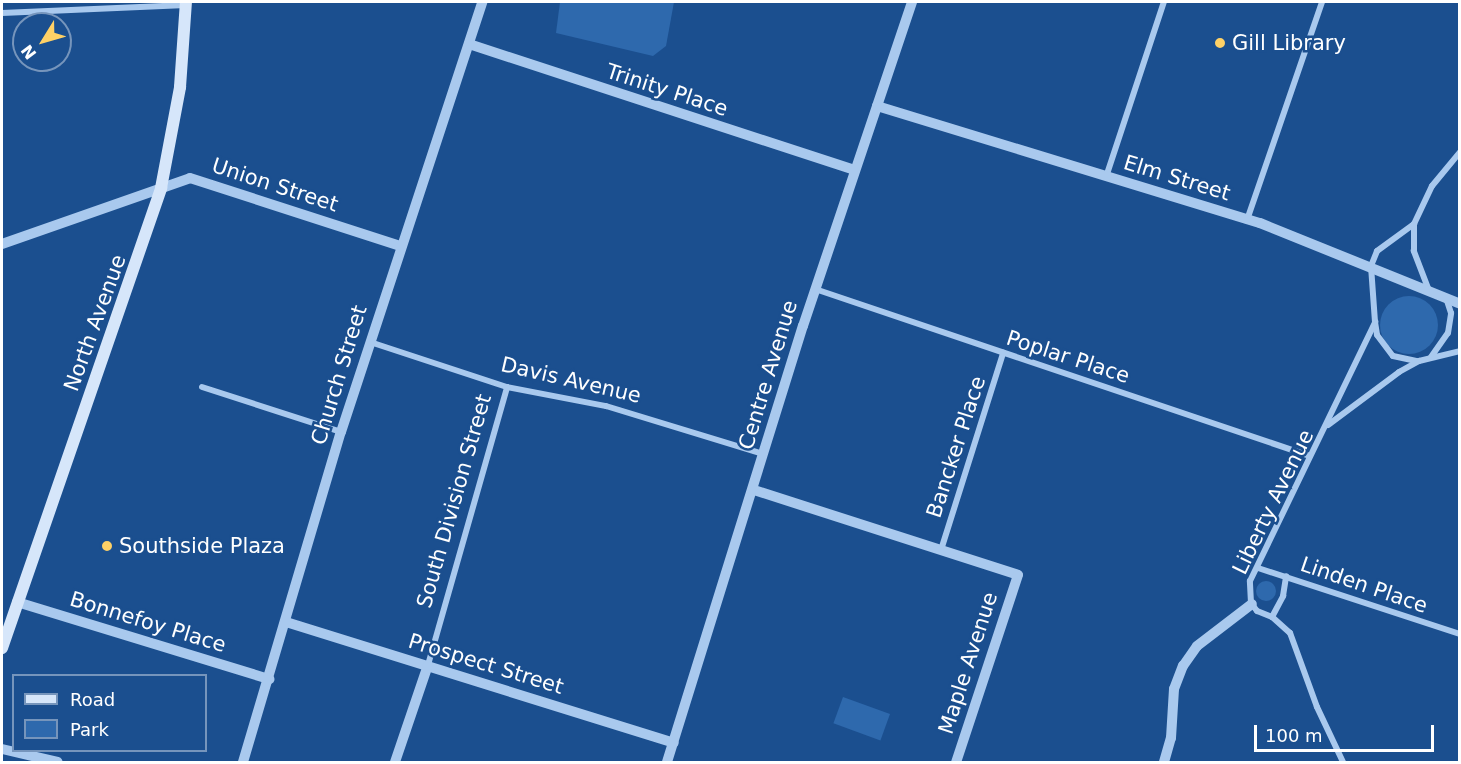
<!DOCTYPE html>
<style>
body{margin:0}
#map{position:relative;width:1461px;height:764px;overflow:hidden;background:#1b4f8f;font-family:"DejaVu Sans",sans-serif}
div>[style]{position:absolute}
.green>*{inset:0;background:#2e69ad;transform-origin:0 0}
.round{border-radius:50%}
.minor>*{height:6px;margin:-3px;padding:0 3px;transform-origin:3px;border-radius:3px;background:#a9c9ee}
.tertiary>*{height:10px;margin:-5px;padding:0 5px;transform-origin:5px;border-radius:5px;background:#a9c9ee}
.secondary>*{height:12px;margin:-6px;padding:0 6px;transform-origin:6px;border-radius:6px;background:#d6e6fa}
.dots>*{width:16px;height:16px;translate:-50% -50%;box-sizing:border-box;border:3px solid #1b4f8f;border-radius:50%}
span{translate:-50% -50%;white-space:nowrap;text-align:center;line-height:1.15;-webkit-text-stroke:5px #1b4f8f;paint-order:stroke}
.poi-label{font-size:21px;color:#fff}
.left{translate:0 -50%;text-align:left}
.street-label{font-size:21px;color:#fff}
.frame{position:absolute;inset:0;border:3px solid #fff;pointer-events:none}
.legend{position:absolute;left:12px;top:674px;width:195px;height:78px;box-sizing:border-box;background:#1b4f8f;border:2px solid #7695bc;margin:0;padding:8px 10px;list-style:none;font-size:18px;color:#fff}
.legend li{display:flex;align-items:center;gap:12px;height:30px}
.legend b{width:30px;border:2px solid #7695bc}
.north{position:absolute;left:12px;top:12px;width:60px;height:60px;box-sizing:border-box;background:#1b4f8f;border:2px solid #7695bc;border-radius:50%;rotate:233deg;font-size:16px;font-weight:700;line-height:24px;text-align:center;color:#fff}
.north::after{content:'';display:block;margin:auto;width:21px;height:27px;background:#ffd166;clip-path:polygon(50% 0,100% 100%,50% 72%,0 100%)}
.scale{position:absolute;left:1254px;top:725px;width:180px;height:27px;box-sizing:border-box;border:3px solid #fff;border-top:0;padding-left:8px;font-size:18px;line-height:21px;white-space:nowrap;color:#fff;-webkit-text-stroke:4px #1b4f8f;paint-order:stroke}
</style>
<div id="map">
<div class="green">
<i style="clip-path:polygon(560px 2px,674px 2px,666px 46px,653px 56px,556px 33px)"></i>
<i class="round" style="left:1380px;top:296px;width:58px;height:58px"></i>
<i class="round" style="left:1256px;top:581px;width:20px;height:20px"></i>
<i style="left:843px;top:697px;width:50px;height:28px;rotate:20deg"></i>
</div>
<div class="minor">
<i style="left:2px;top:13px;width:184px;rotate:-2.5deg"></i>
<i style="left:1106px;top:177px;width:184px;rotate:-71.7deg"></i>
<i style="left:1247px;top:220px;width:231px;rotate:-71deg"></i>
<i style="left:1428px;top:288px;width:40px;rotate:-111deg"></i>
<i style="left:1414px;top:251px;width:27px;rotate:-90deg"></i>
<i style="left:1414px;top:224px;width:42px;rotate:-64.7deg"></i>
<i style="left:1432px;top:186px;width:44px;rotate:-50.5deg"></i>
<i style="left:815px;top:289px;width:522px;rotate:18.64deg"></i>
<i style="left:1375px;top:322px;width:13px;rotate:81deg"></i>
<i style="left:1377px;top:335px;width:26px;rotate:53deg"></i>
<i style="left:1393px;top:356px;width:25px;rotate:12deg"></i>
<i style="left:370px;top:342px;width:144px;rotate:18.2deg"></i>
<i style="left:507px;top:387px;width:101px;rotate:10.9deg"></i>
<i style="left:606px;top:406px;width:164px;rotate:17deg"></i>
<i style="left:1431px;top:357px;width:29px;rotate:-55deg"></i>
<i style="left:1448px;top:333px;width:20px;rotate:-81deg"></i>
<i style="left:1451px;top:313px;width:16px;rotate:-108deg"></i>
<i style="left:202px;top:387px;width:146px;rotate:17.9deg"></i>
<i style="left:1328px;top:425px;width:89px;rotate:-36.7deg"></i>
<i style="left:1399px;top:372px;width:23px;rotate:-29deg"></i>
<i style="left:1419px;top:361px;width:42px;rotate:-13.7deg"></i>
<i style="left:941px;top:550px;width:207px;rotate:-72.5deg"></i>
<i style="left:1258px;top:568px;width:213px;rotate:18.1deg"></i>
<i style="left:1272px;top:617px;width:24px;rotate:-62deg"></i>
<i style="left:1283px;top:596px;width:20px;rotate:-81deg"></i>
<i style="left:428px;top:665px;width:289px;rotate:-74.1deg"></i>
<i style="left:1343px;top:762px;width:61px;rotate:-115.3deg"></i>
<i style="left:1317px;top:707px;width:79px;rotate:-110deg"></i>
<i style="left:1290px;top:633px;width:24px;rotate:-138deg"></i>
<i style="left:1272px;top:617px;width:16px;rotate:-158deg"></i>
<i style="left:1257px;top:611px;width:10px;rotate:-127deg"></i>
<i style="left:1251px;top:603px;width:22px;rotate:-93deg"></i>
<i style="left:1250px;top:581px;width:288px;rotate:-64.2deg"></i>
<i style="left:1375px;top:322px;width:56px;rotate:-94.1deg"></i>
<i style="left:1371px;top:266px;width:16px;rotate:-68deg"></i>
<i style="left:1377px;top:251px;width:46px;rotate:-36.1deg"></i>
</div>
<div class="tertiary">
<i style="left:469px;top:44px;width:405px;rotate:18.1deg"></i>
<i style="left:877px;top:106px;width:400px;rotate:17deg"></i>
<i style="left:1260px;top:223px;width:216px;rotate:22deg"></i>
<i style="left:2px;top:244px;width:199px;rotate:-19.3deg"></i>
<i style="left:190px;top:178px;width:221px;rotate:17.9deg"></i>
<i style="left:754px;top:490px;width:277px;rotate:17.8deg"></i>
<i style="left:1018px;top:575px;width:197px;rotate:108.3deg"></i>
<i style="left:17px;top:602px;width:264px;rotate:17deg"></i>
<i style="left:286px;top:622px;width:406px;rotate:17.3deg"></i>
<i style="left:2px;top:749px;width:57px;rotate:13.1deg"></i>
<i style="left:243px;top:762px;width:344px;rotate:-73.5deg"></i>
<i style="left:341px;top:432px;width:453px;rotate:-71.8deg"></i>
<i style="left:395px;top:762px;width:102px;rotate:-71.2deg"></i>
<i style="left:667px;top:762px;width:457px;rotate:-72.7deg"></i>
<i style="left:803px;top:326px;width:342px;rotate:-71.4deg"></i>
<i style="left:1164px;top:762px;width:25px;rotate:-74deg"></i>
<i style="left:1171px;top:738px;width:49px;rotate:-86.5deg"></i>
<i style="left:1174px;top:689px;width:25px;rotate:-69deg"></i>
<i style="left:1183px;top:666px;width:24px;rotate:-55deg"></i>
<i style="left:1197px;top:646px;width:69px;rotate:-37.4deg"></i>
</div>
<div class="secondary">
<i style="left:2px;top:648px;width:487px;rotate:-70.9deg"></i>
<i style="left:161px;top:188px;width:103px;rotate:-79.3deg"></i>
<i style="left:180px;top:87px;width:85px;rotate:-86deg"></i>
</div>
<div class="dots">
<i style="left:1220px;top:43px;background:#ffd166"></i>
<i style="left:107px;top:546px;background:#ffd166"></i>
</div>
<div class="poi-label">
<span class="left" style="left:1232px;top:43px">Gill Library</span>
<span class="left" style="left:119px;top:546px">Southside Plaza</span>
</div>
<div class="street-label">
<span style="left:667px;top:90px;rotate:18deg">Trinity Place</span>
<span style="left:1177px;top:178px;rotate:17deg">Elm Street</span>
<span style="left:275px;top:185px;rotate:18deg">Union Street</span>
<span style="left:95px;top:323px;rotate:-70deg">North Avenue</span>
<span style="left:1068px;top:357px;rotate:18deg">Poplar Place</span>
<span style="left:339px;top:375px;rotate:-73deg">Church Street</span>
<span style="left:768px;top:375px;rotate:-73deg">Centre Avenue</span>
<span style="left:571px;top:380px;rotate:13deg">Davis Avenue</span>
<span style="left:956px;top:447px;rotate:-72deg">Bancker Place</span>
<span style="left:454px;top:501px;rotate:-74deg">South Division Street</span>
<span style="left:1273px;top:502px;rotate:-64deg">Liberty Avenue</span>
<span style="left:1364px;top:585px;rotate:19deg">Linden Place</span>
<span style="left:148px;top:622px;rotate:17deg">Bonnefoy Place</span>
<span style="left:968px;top:663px;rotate:-72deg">Maple Avenue</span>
<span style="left:486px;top:664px;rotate:17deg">Prospect Street</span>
</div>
<div class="frame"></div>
<ul class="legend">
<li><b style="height:8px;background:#d6e6fa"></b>Road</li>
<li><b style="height:16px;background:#2e69ad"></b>Park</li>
</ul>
<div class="north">N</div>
<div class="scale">100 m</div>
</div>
